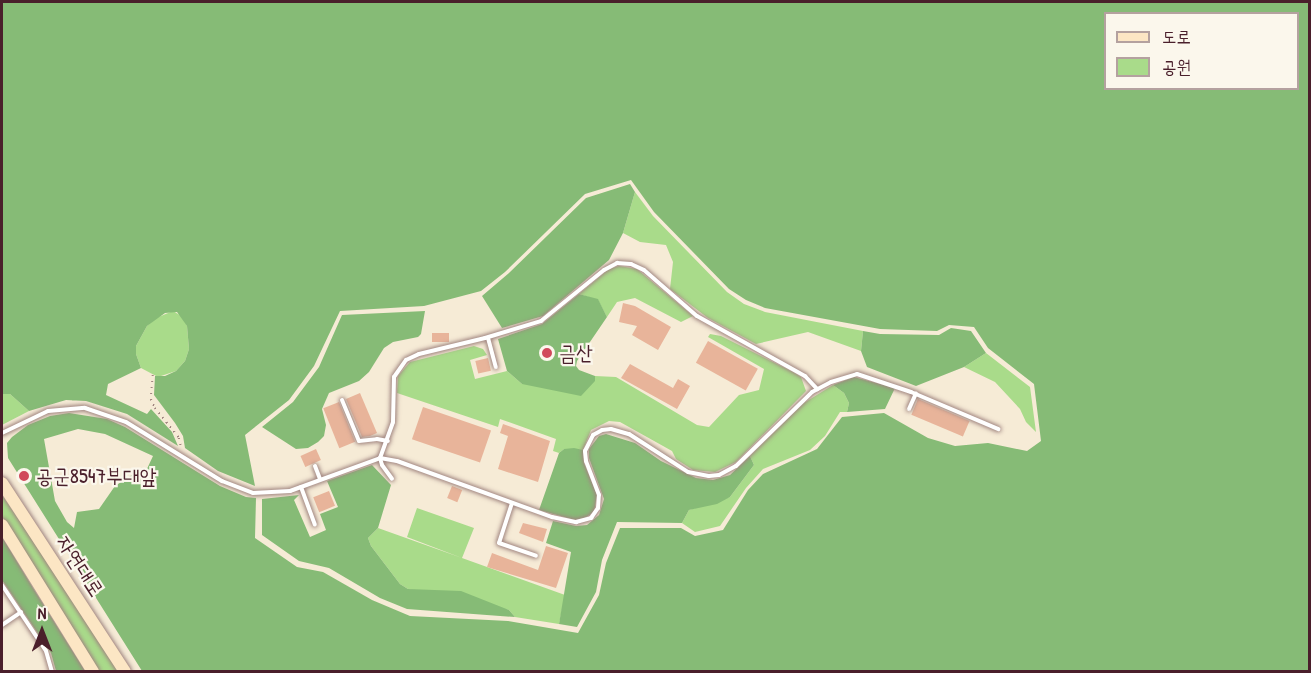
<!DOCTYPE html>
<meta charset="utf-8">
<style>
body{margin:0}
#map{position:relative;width:1311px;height:673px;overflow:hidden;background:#f6ebd6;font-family:"Patrick Hand","Poor Story",sans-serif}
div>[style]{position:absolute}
.green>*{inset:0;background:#a9db8a}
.forest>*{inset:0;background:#86bb76}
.building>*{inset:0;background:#e8b49a;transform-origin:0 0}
.path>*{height:1.5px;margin-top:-0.75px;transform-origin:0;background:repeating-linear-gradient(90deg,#a08580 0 1.5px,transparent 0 6px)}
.roads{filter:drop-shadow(0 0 2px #a08580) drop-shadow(0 0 2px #a08580)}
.service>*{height:4px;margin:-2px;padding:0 2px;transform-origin:2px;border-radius:2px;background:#fff}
.secondary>*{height:12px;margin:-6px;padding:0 6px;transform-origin:6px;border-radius:6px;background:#fce6c4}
.dots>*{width:16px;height:16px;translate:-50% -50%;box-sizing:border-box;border:3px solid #fbf7ec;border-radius:50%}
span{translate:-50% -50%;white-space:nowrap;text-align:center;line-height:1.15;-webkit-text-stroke:4.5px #fbf7ec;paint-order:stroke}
.poi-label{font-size:21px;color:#4a1f2b}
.left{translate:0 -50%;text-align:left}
.street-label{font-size:21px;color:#4a1f2b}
.frame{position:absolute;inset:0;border:3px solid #4a1f2b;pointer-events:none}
.legend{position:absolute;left:1104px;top:12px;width:195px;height:78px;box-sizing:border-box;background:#fbf7ec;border:2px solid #b4a19f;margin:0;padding:8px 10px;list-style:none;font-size:18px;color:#4a1f2b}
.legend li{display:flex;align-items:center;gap:12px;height:30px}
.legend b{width:30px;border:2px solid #b4a19f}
.north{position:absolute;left:12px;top:601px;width:60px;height:60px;-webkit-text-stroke:4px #fbf7ec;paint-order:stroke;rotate:0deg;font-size:16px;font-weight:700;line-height:24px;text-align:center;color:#4a1f2b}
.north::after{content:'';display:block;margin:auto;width:21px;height:27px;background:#4a1f2b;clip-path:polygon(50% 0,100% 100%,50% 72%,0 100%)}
</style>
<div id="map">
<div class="green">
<i style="clip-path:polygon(635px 192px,653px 216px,727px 292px,744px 304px,765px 312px,863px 331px,861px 351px,808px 332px,756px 344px,708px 318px,670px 289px,673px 262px,666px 245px,640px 242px,623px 233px)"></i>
<i style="clip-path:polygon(619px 266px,637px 269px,693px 316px,681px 322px,635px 298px,617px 302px,607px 317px,598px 300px,579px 294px,609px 269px)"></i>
<i style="clip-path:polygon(173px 311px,183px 317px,187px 326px,189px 349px,185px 361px,176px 371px,158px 377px,141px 368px,136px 354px,136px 346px,147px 326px,156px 318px)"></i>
<i style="clip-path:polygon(710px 334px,721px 336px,793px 372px,801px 377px,806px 391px,736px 462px,715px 472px,693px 470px,676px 459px,672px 451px,620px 422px,609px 421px,591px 430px,583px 450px,564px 449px,559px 453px,553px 451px,556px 439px,500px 419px,498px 427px,397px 393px,398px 376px,410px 362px,474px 346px,483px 349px,487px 355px,470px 360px,475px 379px,507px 371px,522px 384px,595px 381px,595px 376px,616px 377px,697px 425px,709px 427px,739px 395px,759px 390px,764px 369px,708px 337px)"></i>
<i style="clip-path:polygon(986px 353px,1030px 387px,1036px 432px,1026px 422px,1020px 409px,995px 382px,964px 367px)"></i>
<i style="clip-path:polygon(833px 385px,844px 393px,849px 403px,847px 412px,840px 412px,825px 436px,810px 450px,763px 469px,746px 488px,720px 526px,695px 532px,682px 523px,689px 510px,730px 497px,754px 465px,750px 456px,764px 442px,804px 403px)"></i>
<i style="clip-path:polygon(2px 394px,10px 394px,29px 411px,2px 425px)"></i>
<i style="clip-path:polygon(2px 495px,53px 570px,118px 671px,98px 671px,2px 516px)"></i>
<i style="clip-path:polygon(417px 508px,474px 528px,462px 558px,565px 595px,559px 624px,515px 617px,509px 610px,408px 589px,400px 584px,371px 546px,368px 538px,378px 528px,462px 558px,407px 537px)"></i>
</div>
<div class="forest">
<i style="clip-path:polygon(evenodd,2px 2px,1309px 2px,1309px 671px,142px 671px,8px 458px,7px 443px,12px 437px,28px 425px,50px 416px,69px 413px,107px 419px,125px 427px,220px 486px,246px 497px,256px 498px,255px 538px,297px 567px,323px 572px,372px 600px,410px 616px,508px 621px,578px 633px,599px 595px,606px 563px,620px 528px,681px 528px,695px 536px,723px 530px,748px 490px,763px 474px,817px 449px,842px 417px,884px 413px,928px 438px,955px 446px,988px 443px,1027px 451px,1041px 441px,1034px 384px,988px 348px,974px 327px,949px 325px,937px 331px,880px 329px,765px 308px,746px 300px,729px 289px,654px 212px,631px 180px,585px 194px,505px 272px,481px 291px,424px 306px,340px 311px,314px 366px,289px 400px,245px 435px,255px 486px,218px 471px,185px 448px,183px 436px,175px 423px,154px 395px,155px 376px,165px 376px,176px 371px,185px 361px,189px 349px,187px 326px,177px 312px,165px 313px,147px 326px,136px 346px,136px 354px,141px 368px,108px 384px,106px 395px,147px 414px,151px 409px,172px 432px,178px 446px,127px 414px,86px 401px,66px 400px,29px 411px,10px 394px,2px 394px,2px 2px,1106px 14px,1298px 14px,1298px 88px,1106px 88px,1106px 14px,2px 2px,78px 429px,105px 434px,153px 456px,146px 471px,135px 473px,115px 486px,99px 509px,77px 512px,74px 528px,67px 522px,55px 501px,44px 439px,78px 429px)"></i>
<i style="clip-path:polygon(630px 184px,635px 192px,623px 233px,609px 260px,543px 316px,502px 328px,482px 296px,509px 273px,586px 198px)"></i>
<i style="clip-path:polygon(579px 294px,598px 299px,607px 317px,577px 361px,576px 366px,579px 370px,595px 376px,595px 381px,581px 396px,522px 384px,507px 371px,498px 339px,542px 324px)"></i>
<i style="clip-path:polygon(425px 311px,421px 334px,418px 337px,393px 342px,384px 348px,369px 372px,359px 381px,329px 393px,322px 409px,326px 425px,324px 436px,318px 442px,308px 448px,296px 449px,262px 427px,293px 402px,319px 367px,342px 315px)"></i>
<i style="clip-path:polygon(951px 328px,971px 331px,986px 353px,964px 367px,916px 386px,867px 367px,861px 351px,863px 331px,880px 334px,939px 335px)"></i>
<i style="clip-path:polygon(854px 377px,895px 388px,885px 409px,847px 412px,849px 403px,844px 393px,833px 385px)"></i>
<i style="clip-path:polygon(606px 434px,635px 443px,661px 461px,696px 478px,713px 480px,730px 475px,750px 456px,754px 465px,730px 497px,717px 504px,689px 510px,682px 523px,617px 522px,602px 560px,596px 592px,577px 627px,559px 624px,571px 552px,546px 543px,553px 521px,576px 526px,587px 525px,599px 515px,604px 499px,589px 458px,589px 449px,599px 436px)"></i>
<i style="clip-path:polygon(574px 448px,583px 450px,584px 463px,597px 495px,594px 512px,583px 519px,575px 520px,539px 510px,559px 453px,564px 449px)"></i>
<i style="clip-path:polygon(372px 465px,391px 485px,378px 528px,368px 538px,371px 546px,400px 584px,408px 589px,461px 591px,509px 610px,515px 617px,407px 609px,380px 598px,329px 568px,299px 561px,262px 535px,262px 499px,299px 495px,294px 500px,310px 537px,326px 530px,320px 514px,338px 507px,327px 481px)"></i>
<i style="clip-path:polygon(2px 537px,33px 588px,85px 671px,56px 671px,51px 653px,2px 580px)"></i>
</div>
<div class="building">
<i style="clip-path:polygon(623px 303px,635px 306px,671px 327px,658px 350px,632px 335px,637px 326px,619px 322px)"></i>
<i style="left:432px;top:333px;width:17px;height:9px"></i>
<i style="left:708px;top:341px;width:57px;height:25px;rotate:29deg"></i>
<i style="left:488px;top:358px;width:13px;height:13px;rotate:77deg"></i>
<i style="clip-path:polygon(630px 364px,673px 388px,678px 379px,690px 386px,677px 409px,621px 378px)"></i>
<i style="clip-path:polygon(360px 393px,377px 433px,370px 436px,362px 437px,346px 399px)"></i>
<i style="left:918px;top:399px;width:56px;height:17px;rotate:23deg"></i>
<i style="left:339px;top:402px;width:43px;height:17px;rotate:68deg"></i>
<i style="left:423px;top:407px;width:72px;height:34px;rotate:19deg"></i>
<i style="clip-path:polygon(503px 424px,550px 441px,538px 482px,498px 469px,508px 436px,500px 433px)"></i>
<i style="left:316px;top:449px;width:12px;height:17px;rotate:66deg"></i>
<i style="left:452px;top:486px;width:11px;height:13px;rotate:22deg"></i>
<i style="left:329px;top:491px;width:16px;height:17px;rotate:68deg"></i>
<i style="clip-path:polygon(523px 523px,547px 529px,543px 542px,519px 533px)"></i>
<i style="clip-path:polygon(546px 546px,568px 553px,556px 588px,487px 567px,492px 553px,538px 570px)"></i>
</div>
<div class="path">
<i style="left:153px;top:375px;width:24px;rotate:95deg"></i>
<i style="left:151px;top:399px;width:10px;rotate:66deg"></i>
<i style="left:155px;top:408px;width:38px;rotate:51deg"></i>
<i style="left:179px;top:438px;width:9px;rotate:77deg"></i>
</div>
<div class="roads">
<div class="service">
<i style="left:488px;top:338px;width:30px;rotate:75deg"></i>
<i style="left:342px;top:400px;width:44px;rotate:67.5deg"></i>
<i style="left:359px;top:441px;width:18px;rotate:-6deg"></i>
<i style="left:377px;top:439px;width:11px;rotate:10deg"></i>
<i style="left:909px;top:409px;width:17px;rotate:-66deg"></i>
<i style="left:2px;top:433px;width:51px;rotate:-25.6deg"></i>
<i style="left:48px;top:411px;width:37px;rotate:-5deg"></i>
<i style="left:85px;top:408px;width:43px;rotate:18.9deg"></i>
<i style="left:126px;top:422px;width:113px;rotate:31.6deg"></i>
<i style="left:222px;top:481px;width:33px;rotate:21deg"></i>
<i style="left:253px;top:493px;width:37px;rotate:-3deg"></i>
<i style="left:290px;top:491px;width:96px;rotate:-20.1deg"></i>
<i style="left:380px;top:458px;width:17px;rotate:10deg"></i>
<i style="left:397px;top:461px;width:165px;rotate:19.9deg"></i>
<i style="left:552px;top:517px;width:25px;rotate:12deg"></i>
<i style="left:576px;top:522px;width:16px;rotate:-15deg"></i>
<i style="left:591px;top:518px;width:12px;rotate:-55deg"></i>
<i style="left:598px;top:508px;width:13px;rotate:-86deg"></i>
<i style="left:599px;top:495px;width:36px;rotate:-111deg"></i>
<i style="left:586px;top:461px;width:10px;rotate:-96deg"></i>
<i style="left:585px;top:451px;width:18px;rotate:-63deg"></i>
<i style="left:593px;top:435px;width:10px;rotate:-29deg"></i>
<i style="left:602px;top:430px;width:9px;rotate:-6deg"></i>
<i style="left:611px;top:429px;width:19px;rotate:16deg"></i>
<i style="left:629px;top:434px;width:70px;rotate:32.8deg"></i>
<i style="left:688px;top:472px;width:21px;rotate:11deg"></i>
<i style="left:709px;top:476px;width:10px;rotate:-6deg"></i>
<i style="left:719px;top:475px;width:19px;rotate:-28deg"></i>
<i style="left:736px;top:466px;width:106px;rotate:-44.2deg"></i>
<i style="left:812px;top:392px;width:21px;rotate:-28deg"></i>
<i style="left:831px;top:382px;width:27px;rotate:-17deg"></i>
<i style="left:857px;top:374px;width:57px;rotate:18.4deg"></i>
<i style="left:911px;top:392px;width:95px;rotate:23deg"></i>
<i style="left:380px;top:458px;width:38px;rotate:-70deg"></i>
<i style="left:393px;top:422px;width:45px;rotate:-88.7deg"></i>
<i style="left:394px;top:377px;width:21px;rotate:-55deg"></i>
<i style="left:406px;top:360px;width:14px;rotate:-25deg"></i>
<i style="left:419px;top:354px;width:68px;rotate:-13.6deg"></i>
<i style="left:485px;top:338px;width:59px;rotate:-16.9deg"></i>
<i style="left:541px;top:321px;width:81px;rotate:-39deg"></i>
<i style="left:604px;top:270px;width:15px;rotate:-28deg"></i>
<i style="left:617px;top:263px;width:14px;rotate:4deg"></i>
<i style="left:631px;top:264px;width:14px;rotate:25deg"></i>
<i style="left:644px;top:270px;width:70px;rotate:41deg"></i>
<i style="left:697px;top:316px;width:124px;rotate:29.1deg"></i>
<i style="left:805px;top:376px;width:18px;rotate:47deg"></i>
<i style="left:380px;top:458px;width:7px;rotate:74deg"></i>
<i style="left:382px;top:465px;width:17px;rotate:54deg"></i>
<i style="left:315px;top:466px;width:14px;rotate:69deg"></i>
<i style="left:301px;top:487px;width:40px;rotate:69.8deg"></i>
<i style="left:512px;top:503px;width:42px;rotate:108deg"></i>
<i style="left:499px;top:543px;width:39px;rotate:19deg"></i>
<i style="left:2px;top:585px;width:79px;rotate:56.3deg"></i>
<i style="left:46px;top:651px;width:22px;rotate:74deg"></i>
<i style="left:2px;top:625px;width:23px;rotate:-34deg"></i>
</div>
<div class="secondary">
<i style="left:2px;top:483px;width:225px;rotate:56.9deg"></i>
<i style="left:2px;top:525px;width:173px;rotate:58.2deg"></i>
</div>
</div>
<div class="dots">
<i style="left:547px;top:353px;background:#d1495b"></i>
<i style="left:24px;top:476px;background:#d1495b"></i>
</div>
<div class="poi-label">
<span class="left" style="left:559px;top:353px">금산</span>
<span class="left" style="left:36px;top:476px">공군8547부대앞</span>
</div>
<div class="street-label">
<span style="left:80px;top:566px;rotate:57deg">자연대로</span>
</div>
<div class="frame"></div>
<ul class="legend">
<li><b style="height:8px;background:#fce6c4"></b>도로</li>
<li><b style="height:16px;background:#a9db8a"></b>공원</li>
</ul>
<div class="north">N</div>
</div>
